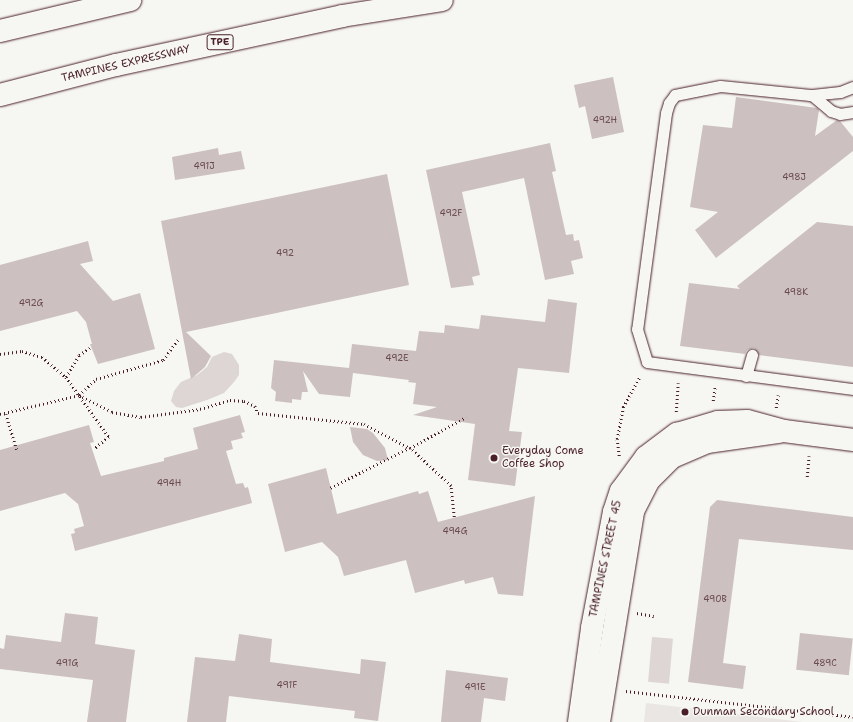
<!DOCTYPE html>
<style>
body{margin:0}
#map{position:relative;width:853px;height:722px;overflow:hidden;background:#f6f6f2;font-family:"Shantell Sans",sans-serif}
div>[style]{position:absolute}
.built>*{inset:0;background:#e9e6e3}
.green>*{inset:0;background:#ddd6d5;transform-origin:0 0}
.building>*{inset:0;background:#ccc1c0;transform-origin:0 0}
.path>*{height:2.5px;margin-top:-1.25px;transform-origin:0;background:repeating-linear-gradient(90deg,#4a1f2b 0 1px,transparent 0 4px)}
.roads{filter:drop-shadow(0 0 1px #4a1f2b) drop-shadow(0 0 1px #4a1f2b)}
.service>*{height:11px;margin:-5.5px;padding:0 5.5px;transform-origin:5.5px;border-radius:5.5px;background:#f6f6f2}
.minor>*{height:22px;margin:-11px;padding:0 11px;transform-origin:11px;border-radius:11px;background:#f6f6f2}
.motorway>*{height:22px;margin:-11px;padding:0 11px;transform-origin:11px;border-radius:11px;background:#f6f6f2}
.dots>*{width:11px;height:11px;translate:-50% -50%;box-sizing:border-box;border:2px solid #f6f6f2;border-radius:50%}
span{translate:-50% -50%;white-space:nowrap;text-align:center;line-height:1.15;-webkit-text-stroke:3px #f6f6f2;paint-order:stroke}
.number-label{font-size:9px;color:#6a4850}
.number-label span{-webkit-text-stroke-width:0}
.shield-label span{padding:1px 3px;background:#f6f6f2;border:1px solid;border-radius:3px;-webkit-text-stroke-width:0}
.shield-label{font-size:10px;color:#4a1f2b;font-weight:700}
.street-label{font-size:11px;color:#4a1f2b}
.poi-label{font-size:11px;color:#4a1f2b}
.left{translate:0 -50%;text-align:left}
</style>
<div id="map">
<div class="built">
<i style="clip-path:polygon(646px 703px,802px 722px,644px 722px)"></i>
</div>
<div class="green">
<i style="clip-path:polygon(224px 352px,232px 354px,239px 365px,239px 375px,234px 382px,224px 393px,207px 400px,182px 408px,176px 407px,171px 401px,174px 391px,181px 382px,197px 375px,207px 367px,212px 357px)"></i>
<i style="left:652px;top:637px;width:21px;height:45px;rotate:5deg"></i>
</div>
<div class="building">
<i style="clip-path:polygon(613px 77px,624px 132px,592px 139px,585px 106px,579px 108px,574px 85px)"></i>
<i style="clip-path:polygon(736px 97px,817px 108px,819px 110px,815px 136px,837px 120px,840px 121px,853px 137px,853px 151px,716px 258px,695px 230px,718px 212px,690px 207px,703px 125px,732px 128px)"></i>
<i style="clip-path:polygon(550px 143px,556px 171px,552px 172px,566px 235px,573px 234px,574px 241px,579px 240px,583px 258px,571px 261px,574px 274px,545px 280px,524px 178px,462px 192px,480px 275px,472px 277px,474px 285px,451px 288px,426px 170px)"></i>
<i style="clip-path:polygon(218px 148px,219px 155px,241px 151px,245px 169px,175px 180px,172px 157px)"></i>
<i style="clip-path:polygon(387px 174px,409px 285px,186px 332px,211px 356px,205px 367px,191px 379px,161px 221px)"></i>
<i style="clip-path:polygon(817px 222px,853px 226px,853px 367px,759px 355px,754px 348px,747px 350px,745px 354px,680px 346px,689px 283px,740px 289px,737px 286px)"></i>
<i style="clip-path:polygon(88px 241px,93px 261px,80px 264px,113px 301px,140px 293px,155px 349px,98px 364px,90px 344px,92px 344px,86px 322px,77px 311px,0 331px,0 265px)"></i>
<i style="clip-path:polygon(548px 299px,577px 303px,569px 373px,518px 368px,509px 431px,522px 432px,515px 486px,468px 480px,475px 424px,413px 415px,437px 407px,413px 404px,416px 383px,408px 382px,409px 380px,353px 373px,350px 397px,319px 394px,303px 371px,308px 392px,302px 392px,301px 400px,292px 399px,292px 403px,275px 401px,276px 392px,271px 388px,274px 360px,349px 368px,352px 344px,416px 351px,419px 331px,444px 333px,445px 325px,479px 329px,481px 315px,545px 322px)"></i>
<i style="clip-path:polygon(240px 415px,245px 432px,241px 433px,243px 438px,231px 441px,233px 449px,226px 451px,236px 484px,243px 483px,245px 488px,248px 487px,252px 503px,75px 551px,71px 534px,75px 533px,74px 529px,84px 526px,78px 504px,65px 493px,0 511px,0 450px,89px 425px,94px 442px,90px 443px,101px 476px,164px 461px,164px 458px,198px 449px,193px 428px)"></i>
<i style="clip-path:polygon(350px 427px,367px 429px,373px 433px,385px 448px,388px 460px,377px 461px,363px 455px,353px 442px)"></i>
<i style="clip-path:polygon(326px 468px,337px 514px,418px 491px,419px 494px,428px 491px,438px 522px,535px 496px,523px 596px,498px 594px,493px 577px,465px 584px,464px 580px,415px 593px,406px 560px,344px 576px,338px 557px,322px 542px,285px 552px,268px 484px)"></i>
<i style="clip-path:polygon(717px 500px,853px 517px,853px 550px,739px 539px,723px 663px,746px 666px,743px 689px,688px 682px,710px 507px)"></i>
<i style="clip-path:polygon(65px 613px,98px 617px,95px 644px,135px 650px,126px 722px,87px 722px,93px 680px,0 669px,0 648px,4px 649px,6px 635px,61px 642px)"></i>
<i style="left:800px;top:633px;width:53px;height:37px;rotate:6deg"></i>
<i style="clip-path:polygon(239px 634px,272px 639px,270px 662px,360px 674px,361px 659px,386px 662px,378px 721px,354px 718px,355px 711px,229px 696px,226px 722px,187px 722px,195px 657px,235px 661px)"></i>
<i style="clip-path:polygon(446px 670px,508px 678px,505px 701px,484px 698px,481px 722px,441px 722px)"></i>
</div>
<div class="path">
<i style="left:0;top:354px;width:22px;rotate:-8deg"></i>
<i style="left:22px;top:351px;width:21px;rotate:17deg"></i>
<i style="left:42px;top:357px;width:31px;rotate:40deg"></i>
<i style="left:66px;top:377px;width:74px;rotate:54.4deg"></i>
<i style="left:109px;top:437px;width:19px;rotate:141deg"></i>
<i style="left:66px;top:377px;width:26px;rotate:-59deg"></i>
<i style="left:79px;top:355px;width:14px;rotate:-34deg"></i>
<i style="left:79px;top:395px;width:37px;rotate:27deg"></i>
<i style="left:112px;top:412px;width:29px;rotate:10deg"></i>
<i style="left:141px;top:417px;width:60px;rotate:-7.7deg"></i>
<i style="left:200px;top:409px;width:31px;rotate:-17deg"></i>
<i style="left:230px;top:400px;width:14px;rotate:4deg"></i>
<i style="left:244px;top:401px;width:12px;rotate:24deg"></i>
<i style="left:255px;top:406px;width:8px;rotate:67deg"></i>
<i style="left:258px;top:413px;width:107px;rotate:5.9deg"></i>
<i style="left:364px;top:424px;width:52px;rotate:27.6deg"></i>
<i style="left:410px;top:448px;width:91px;rotate:153.2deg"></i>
<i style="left:713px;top:401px;width:15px;rotate:-82deg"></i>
<i style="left:776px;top:408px;width:13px;rotate:-81deg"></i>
<i style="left:676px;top:412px;width:29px;rotate:-86deg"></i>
<i style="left:0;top:414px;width:81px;rotate:-13.5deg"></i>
<i style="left:79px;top:395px;width:23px;rotate:-43deg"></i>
<i style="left:96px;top:379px;width:70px;rotate:-15.8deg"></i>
<i style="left:163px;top:360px;width:27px;rotate:-54deg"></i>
<i style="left:6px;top:414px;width:37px;rotate:73deg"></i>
<i style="left:619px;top:456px;width:17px;rotate:-97deg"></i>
<i style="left:617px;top:439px;width:33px;rotate:-79deg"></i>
<i style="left:623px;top:407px;width:35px;rotate:-61deg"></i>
<i style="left:807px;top:477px;width:21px;rotate:-85deg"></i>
<i style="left:454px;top:517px;width:31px;rotate:-96deg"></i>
<i style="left:451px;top:486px;width:56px;rotate:-137.2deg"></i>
<i style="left:410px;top:448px;width:64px;rotate:-29deg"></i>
<i style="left:637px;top:613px;width:17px;rotate:10deg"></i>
<i style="left:626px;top:691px;width:228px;rotate:6.5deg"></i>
</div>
<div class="roads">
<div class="service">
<i style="left:853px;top:87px;width:14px;rotate:159deg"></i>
<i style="left:840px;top:92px;width:30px;rotate:174deg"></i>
<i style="left:810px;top:95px;width:90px;rotate:-174.3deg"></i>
<i style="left:720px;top:86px;width:46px;rotate:168.7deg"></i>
<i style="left:675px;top:95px;width:10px;rotate:127deg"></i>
<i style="left:669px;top:103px;width:10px;rotate:107deg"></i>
<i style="left:666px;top:113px;width:218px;rotate:97.6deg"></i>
<i style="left:637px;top:329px;width:34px;rotate:73deg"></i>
<i style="left:647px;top:362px;width:208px;rotate:7.5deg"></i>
<i style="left:812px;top:95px;width:25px;rotate:40deg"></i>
<i style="left:831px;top:111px;width:9px;rotate:18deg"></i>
<i style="left:840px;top:114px;width:13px;rotate:-9deg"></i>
<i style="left:746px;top:376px;width:22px;rotate:-74deg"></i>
</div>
<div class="minor">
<i style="left:579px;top:722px;width:95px;rotate:-82.1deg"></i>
<i style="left:592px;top:628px;width:118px;rotate:-79.3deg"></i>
<i style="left:614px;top:512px;width:22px;rotate:-72deg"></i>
<i style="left:621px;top:491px;width:42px;rotate:-53.7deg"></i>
<i style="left:646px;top:457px;width:39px;rotate:-37deg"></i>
<i style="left:677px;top:434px;width:43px;rotate:-16.3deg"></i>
<i style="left:718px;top:422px;width:29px;rotate:-2deg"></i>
<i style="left:747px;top:421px;width:38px;rotate:15deg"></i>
<i style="left:784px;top:431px;width:70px;rotate:7.4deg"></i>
<i style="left:599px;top:722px;width:214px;rotate:-80.8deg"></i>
<i style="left:633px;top:511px;width:34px;rotate:-63deg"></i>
<i style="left:648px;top:481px;width:34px;rotate:-45deg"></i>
<i style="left:672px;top:457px;width:38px;rotate:-23deg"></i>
<i style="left:707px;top:442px;width:73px;rotate:-7.9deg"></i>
</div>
<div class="motorway">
<i style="left:0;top:31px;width:134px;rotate:-13.4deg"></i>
<i style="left:0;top:95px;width:120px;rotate:-14.5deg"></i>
<i style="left:116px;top:65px;width:231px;rotate:-12.2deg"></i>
<i style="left:342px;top:16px;width:101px;rotate:-9.1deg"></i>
</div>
</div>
<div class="dots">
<i style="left:494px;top:458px;background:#4a1f2b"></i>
<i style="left:685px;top:712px;background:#4a1f2b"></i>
</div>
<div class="number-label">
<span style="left:605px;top:120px">492H</span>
<span style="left:204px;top:166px">491J</span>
<span style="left:794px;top:177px">498J</span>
<span style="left:451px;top:213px">492F</span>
<span style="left:285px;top:253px">492</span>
<span style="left:796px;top:292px">498K</span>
<span style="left:31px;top:303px">492G</span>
<span style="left:397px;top:358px">492E</span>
<span style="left:169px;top:483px">494H</span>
<span style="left:455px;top:531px">494G</span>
<span style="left:715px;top:599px">490B</span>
<span style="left:67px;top:663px">491G</span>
<span style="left:825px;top:663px">489C</span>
<span style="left:287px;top:685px">491F</span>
<span style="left:475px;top:687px">491E</span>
</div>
<div class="shield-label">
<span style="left:220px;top:42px">TPE</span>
</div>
<div class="street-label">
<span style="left:126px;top:64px;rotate:-13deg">TAMPINES EXPRESSWAY</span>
<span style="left:606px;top:559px;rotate:-78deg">TAMPINES STREET 45</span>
</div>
<div class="poi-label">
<span class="left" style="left:502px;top:458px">Everyday Come<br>Coffee Shop</span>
<span class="left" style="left:693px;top:712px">Dunman Secondary School</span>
</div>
</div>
